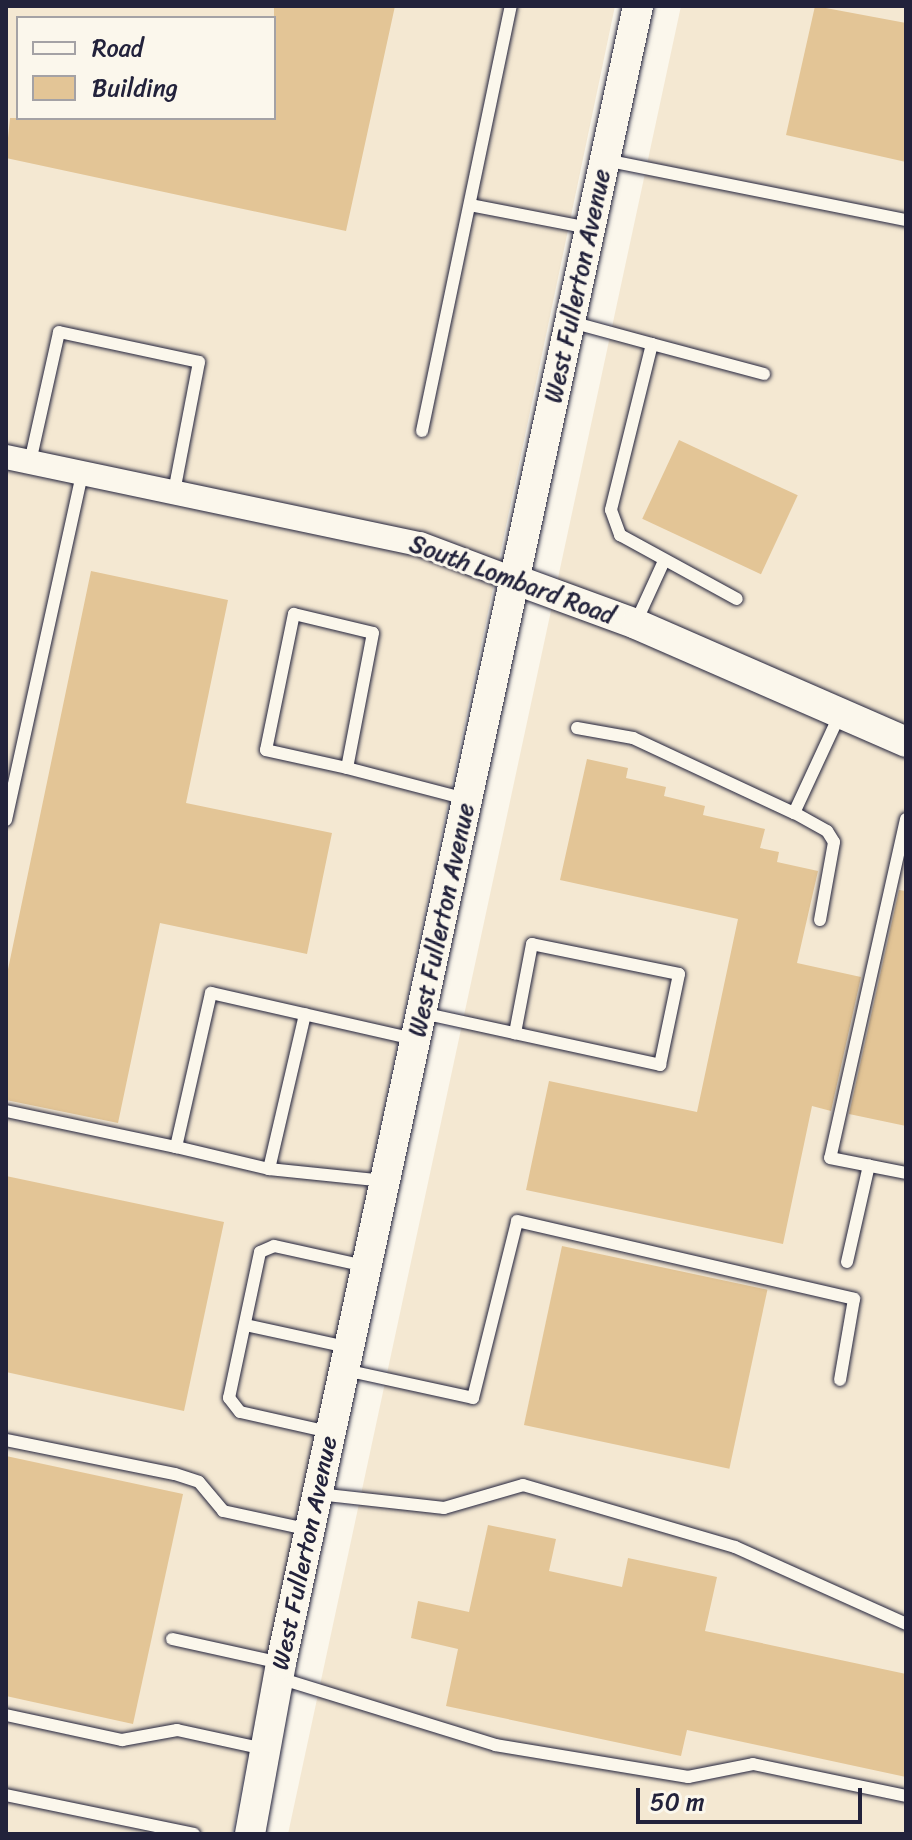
<!DOCTYPE html>
<style>
body{margin:0}
#map{position:relative;width:912px;height:1840px;overflow:hidden;background:#fbf7ec;font-family:Sriracha,sans-serif}
div>[style]{position:absolute}
.built>*{inset:0;background:#f4e8d2}
.building>*{inset:0;background:#e3c596;transform-origin:0 0}
.roads{filter:drop-shadow(0 0 2px #22223b) drop-shadow(0 0 2px #22223b)}
.service>*{height:12px;margin:-6px;padding:0 6px;transform-origin:6px;border-radius:6px;background:#fbf7ec}
.minor>*{height:24px;margin:-12px;padding:0 12px;transform-origin:12px;border-radius:12px;background:#fbf7ec}
.tertiary>*{height:30px;margin:-15px;padding:0 15px;transform-origin:15px;border-radius:15px;background:#fbf7ec}
span{translate:-50% -50%;white-space:nowrap;text-align:center;line-height:1.15;-webkit-text-stroke:6px #fbf7ec;paint-order:stroke}
.street-label{font-size:24px;color:#22223b}
.frame{position:absolute;inset:0;border:8px solid #22223b;pointer-events:none}
.legend{position:absolute;left:16px;top:16px;width:260px;height:104px;box-sizing:border-box;background:#fbf7ec;border:2px solid #a4a2a5;margin:0;padding:10px 14px;list-style:none;font-size:24px;color:#22223b}
.legend li{display:flex;align-items:center;gap:16px;height:40px}
.legend b{width:40px;border:2px solid #a4a2a5}
.scale{position:absolute;left:636px;top:1788px;width:226px;height:36px;box-sizing:border-box;border:4px solid #22223b;border-top:0;padding-left:10px;font-size:24px;line-height:28px;white-space:nowrap;color:#22223b;-webkit-text-stroke:6px #fbf7ec;paint-order:stroke}
</style>
<div id="map">
<div class="built">
<i style="clip-path:polygon(evenodd,6px 6px,615px 6px,232px 1834px,6px 1834px,6px 6px,18px 18px,274px 18px,274px 118px,18px 118px,18px 18px)"></i>
<i style="clip-path:polygon(681px 6px,906px 6px,906px 1834px,288px 1834px)"></i>
</div>
<div class="building">
<i style="clip-path:polygon(274px 6px,395px 6px,346px 231px,6px 158px,10px 118px,274px 118px)"></i>
<i style="clip-path:polygon(815px 6px,906px 23px,906px 162px,786px 135px)"></i>
<i style="left:679px;top:440px;width:131px;height:87px;rotate:25deg"></i>
<i style="clip-path:polygon(91px 571px,228px 600px,186px 803px,332px 833px,307px 954px,160px 923px,118px 1123px,6px 1100px,6px 979px)"></i>
<i style="clip-path:polygon(587px 759px,628px 768px,626px 778px,666px 787px,664px 796px,705px 806px,703px 815px,765px 829px,760px 848px,779px 852px,777px 862px,818px 871px,797px 963px,861px 977px,831px 1111px,812px 1106px,783px 1244px,526px 1190px,549px 1081px,697px 1112px,738px 919px,560px 880px)"></i>
<i style="clip-path:polygon(899px 890px,906px 891px,906px 1126px,849px 1114px)"></i>
<i style="clip-path:polygon(6px 1176px,224px 1222px,184px 1411px,6px 1372px)"></i>
<i style="left:562px;top:1246px;width:210px;height:183px;rotate:12deg"></i>
<i style="clip-path:polygon(6px 1456px,183px 1494px,133px 1724px,6px 1696px)"></i>
<i style="clip-path:polygon(488px 1525px,556px 1539px,549px 1571px,622px 1587px,628px 1558px,717px 1577px,705px 1631px,906px 1674px,906px 1777px,687px 1730px,681px 1756px,446px 1706px,458px 1649px,411px 1638px,418px 1601px,469px 1612px)"></i>
</div>
<div class="roads">
<div class="service">
<i style="left:605px;top:160px;width:307px;rotate:11.3deg"></i>
<i style="left:470px;top:205px;width:122px;rotate:10.9deg"></i>
<i style="left:571px;top:322px;width:84px;rotate:15.2deg"></i>
<i style="left:652px;top:344px;width:171px;rotate:103.9deg"></i>
<i style="left:611px;top:510px;width:27px;rotate:70deg"></i>
<i style="left:620px;top:535px;width:133px;rotate:28.7deg"></i>
<i style="left:652px;top:344px;width:116px;rotate:15deg"></i>
<i style="left:422px;top:431px;width:434px;rotate:-78.2deg"></i>
<i style="left:30px;top:462px;width:133px;rotate:-77.4deg"></i>
<i style="left:59px;top:332px;width:143px;rotate:12.1deg"></i>
<i style="left:199px;top:362px;width:132px;rotate:100.9deg"></i>
<i style="left:636px;top:622px;width:65px;rotate:-65.4deg"></i>
<i style="left:577px;top:728px;width:57px;rotate:10.1deg"></i>
<i style="left:633px;top:738px;width:178px;rotate:25deg"></i>
<i style="left:347px;top:768px;width:83px;rotate:-167.5deg"></i>
<i style="left:266px;top:750px;width:139px;rotate:-78.4deg"></i>
<i style="left:294px;top:614px;width:81px;rotate:13.5deg"></i>
<i style="left:373px;top:633px;width:137px;rotate:100.9deg"></i>
<i style="left:347px;top:768px;width:123px;rotate:14.6deg"></i>
<i style="left:906px;top:819px;width:347px;rotate:102.6deg"></i>
<i style="left:830px;top:1158px;width:77px;rotate:11.2deg"></i>
<i style="left:6px;top:820px;width:355px;rotate:-77.6deg"></i>
<i style="left:820px;top:920px;width:79px;rotate:-79.8deg"></i>
<i style="left:834px;top:842px;width:13px;rotate:-122deg"></i>
<i style="left:827px;top:831px;width:38px;rotate:-151deg"></i>
<i style="left:794px;top:813px;width:109px;rotate:-65.1deg"></i>
<i style="left:422px;top:1013px;width:244px;rotate:12.3deg"></i>
<i style="left:660px;top:1065px;width:93px;rotate:-78.2deg"></i>
<i style="left:679px;top:974px;width:150px;rotate:-168.5deg"></i>
<i style="left:532px;top:944px;width:91px;rotate:100.8deg"></i>
<i style="left:6px;top:1111px;width:174px;rotate:12deg"></i>
<i style="left:269px;top:1169px;width:159px;rotate:-76.9deg"></i>
<i style="left:385px;top:1181px;width:117px;rotate:-174.1deg"></i>
<i style="left:269px;top:1169px;width:96px;rotate:-166.7deg"></i>
<i style="left:176px;top:1147px;width:158px;rotate:-77.2deg"></i>
<i style="left:211px;top:993px;width:207px;rotate:12.8deg"></i>
<i style="left:847px;top:1262px;width:99px;rotate:-77.2deg"></i>
<i style="left:245px;top:1325px;width:104px;rotate:12.2deg"></i>
<i style="left:345px;top:1370px;width:131px;rotate:12.3deg"></i>
<i style="left:473px;top:1398px;width:182px;rotate:-76deg"></i>
<i style="left:517px;top:1221px;width:346px;rotate:13deg"></i>
<i style="left:854px;top:1299px;width:82px;rotate:99.8deg"></i>
<i style="left:329px;top:1432px;width:91px;rotate:-167.3deg"></i>
<i style="left:240px;top:1412px;width:18px;rotate:-128deg"></i>
<i style="left:229px;top:1398px;width:149px;rotate:-78deg"></i>
<i style="left:260px;top:1252px;width:15px;rotate:-23deg"></i>
<i style="left:274px;top:1246px;width:93px;rotate:12.4deg"></i>
<i style="left:6px;top:1440px;width:172px;rotate:11.4deg"></i>
<i style="left:175px;top:1474px;width:25px;rotate:18deg"></i>
<i style="left:199px;top:1482px;width:38px;rotate:50deg"></i>
<i style="left:223px;top:1511px;width:89px;rotate:12.3deg"></i>
<i style="left:318px;top:1494px;width:127px;rotate:6.3deg"></i>
<i style="left:444px;top:1508px;width:82px;rotate:-16.2deg"></i>
<i style="left:523px;top:1485px;width:221px;rotate:16.3deg"></i>
<i style="left:735px;top:1547px;width:188px;rotate:24.2deg"></i>
<i style="left:172px;top:1639px;width:112px;rotate:12.4deg"></i>
<i style="left:279px;top:1678px;width:226px;rotate:17.2deg"></i>
<i style="left:495px;top:1745px;width:196px;rotate:9.4deg"></i>
<i style="left:688px;top:1777px;width:66px;rotate:-11.3deg"></i>
<i style="left:753px;top:1764px;width:156px;rotate:11.8deg"></i>
<i style="left:6px;top:1715px;width:119px;rotate:12.2deg"></i>
<i style="left:122px;top:1740px;width:56px;rotate:-10.3deg"></i>
<i style="left:177px;top:1730px;width:90px;rotate:12.2deg"></i>
<i style="left:6px;top:1795px;width:192px;rotate:11.7deg"></i>
</div>
<div class="minor">
<i style="left:6px;top:457px;width:423px;rotate:11.9deg"></i>
<i style="left:420px;top:544px;width:103px;rotate:20.6deg"></i>
</div>
<div class="tertiary">
<i style="left:516px;top:580px;width:128px;rotate:20.1deg"></i>
<i style="left:636px;top:624px;width:295px;rotate:23.6deg"></i>
<i style="left:250px;top:1834px;width:174px;rotate:-79.7deg"></i>
<i style="left:281px;top:1663px;width:1695px;rotate:-77.84deg"></i>
</div>
</div>
<div class="street-label">
<span style="left:578px;top:286px;rotate:-78deg">West Fullerton Avenue</span>
<span style="left:512px;top:580px;rotate:20deg">South Lombard Road</span>
<span style="left:442px;top:920px;rotate:-78deg">West Fullerton Avenue</span>
<span style="left:305px;top:1553px;rotate:-78deg">West Fullerton Avenue</span>
</div>
<div class="frame"></div>
<ul class="legend">
<li><b style="height:10px;background:#fbf7ec"></b>Road</li>
<li><b style="height:22px;background:#e3c596"></b>Building</li>
</ul>
<div class="scale">50 m</div>
</div>
